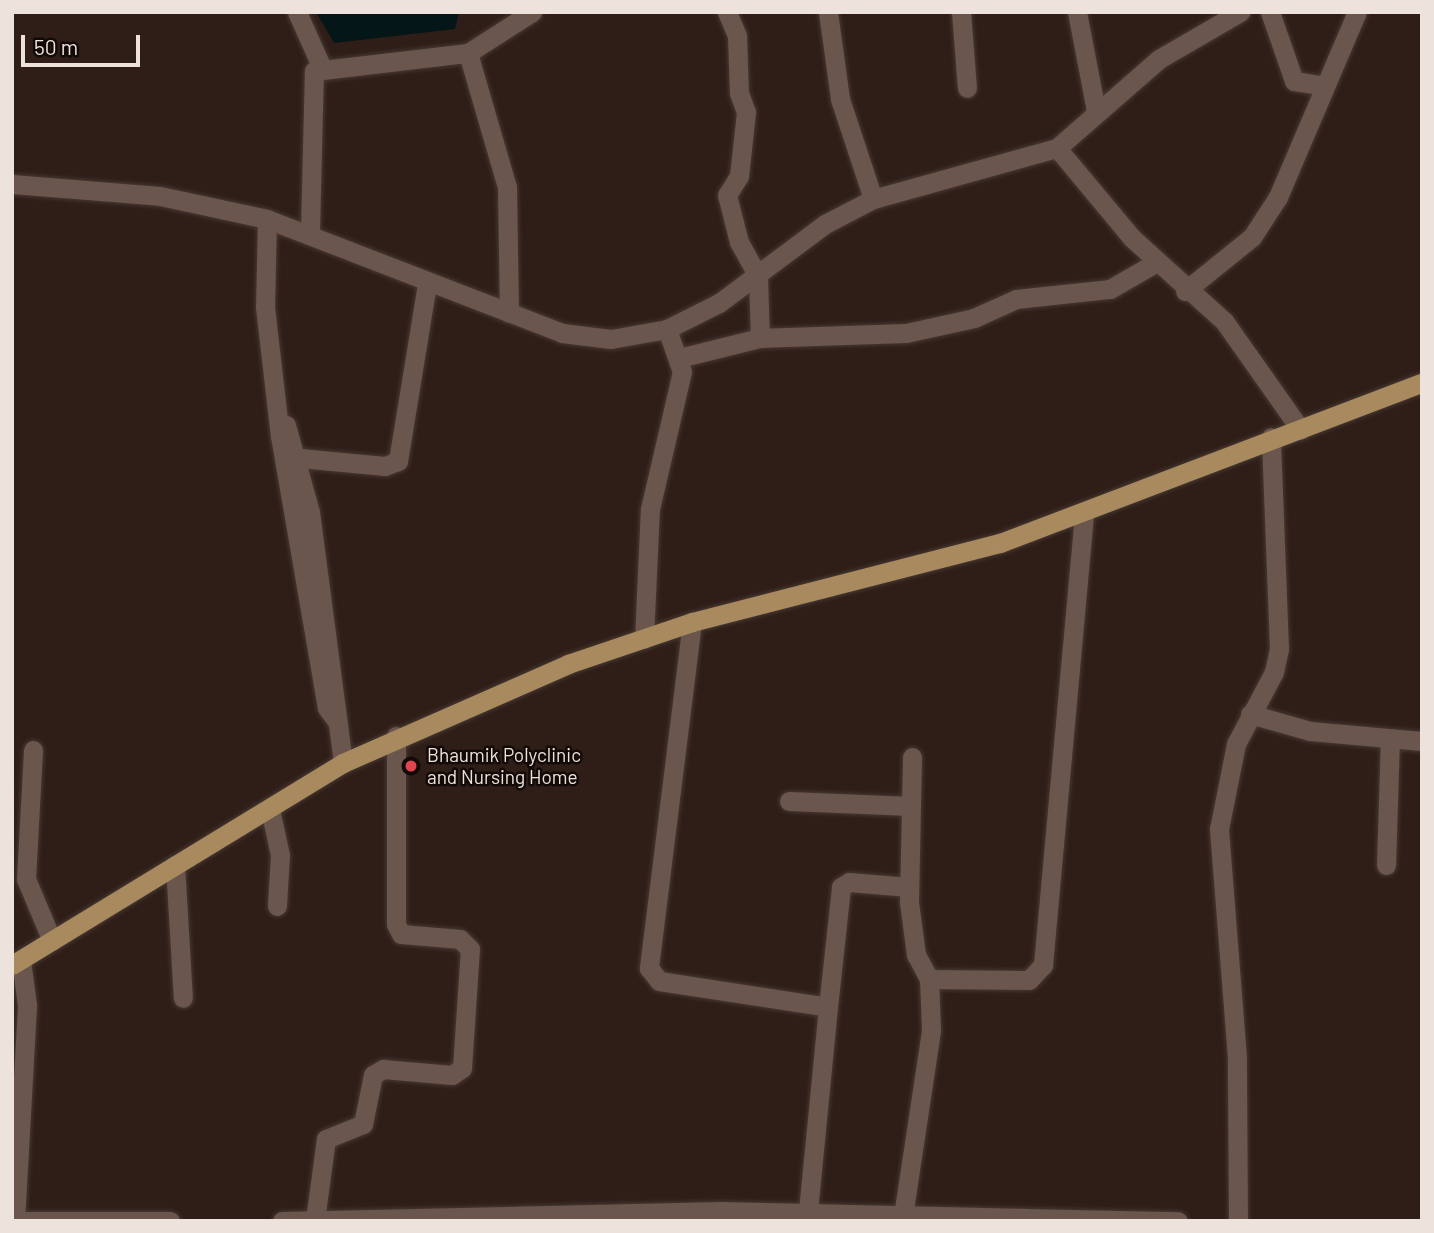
<!DOCTYPE html>
<style>
body{margin:0}
#map{position:relative;width:1434px;height:1233px;overflow:hidden;background:#2f1e17;font-family:Barlow,sans-serif}
div>[style]{position:absolute}
.water>*{inset:0;background:#041617}
.roads{filter:drop-shadow(0 0 2px #463833) drop-shadow(0 0 2px #463833)}
.minor>*{height:19px;margin:-9.5px;padding:0 9.5px;transform-origin:9.5px;border-radius:9.5px;background:#6a564d}
.tertiary>*{height:19px;margin:-9.5px;padding:0 9.5px;transform-origin:9.5px;border-radius:9.5px;background:#6a564d}
.primary>*{height:19px;margin:-9.5px;padding:0 9.5px;transform-origin:9.5px;border-radius:9.5px;background:#a88a5e}
.dots>*{width:19px;height:19px;translate:-50% -50%;box-sizing:border-box;border:4px solid #120a07;border-radius:50%}
span{translate:-50% -50%;white-space:nowrap;text-align:center;line-height:1.15;-webkit-text-stroke:5px #120a07;paint-order:stroke}
.poi-label{font-size:19px;color:#eee2dd}
.left{translate:0 -50%;text-align:left}
.frame{position:absolute;inset:0;border:14px solid #eee2dd;pointer-events:none}
.scale{position:absolute;left:21px;top:35px;width:119px;height:32px;box-sizing:border-box;border:4px solid #eee2dd;border-top:0;padding-left:9px;font-size:21px;line-height:24px;white-space:nowrap;color:#eee2dd;-webkit-text-stroke:5px #120a07;paint-order:stroke}
</style>
<div id="map">
<div class="water">
<i style="clip-path:polygon(316px 12px,459px 12px,455px 29px,334px 43px)"></i>
</div>
<div class="roads">
<div class="minor">
<i style="left:297px;top:12px;width:61px;rotate:65.9deg"></i>
<i style="left:727px;top:12px;width:26px;rotate:67deg"></i>
<i style="left:737px;top:36px;width:57px;rotate:88deg"></i>
<i style="left:739px;top:93px;width:20px;rotate:70deg"></i>
<i style="left:746px;top:112px;width:64px;rotate:96.2deg"></i>
<i style="left:739px;top:176px;width:22px;rotate:122deg"></i>
<i style="left:727px;top:195px;width:49px;rotate:75.7deg"></i>
<i style="left:739px;top:242px;width:39px;rotate:61deg"></i>
<i style="left:758px;top:276px;width:62px;rotate:88.2deg"></i>
<i style="left:828px;top:12px;width:88px;rotate:82.1deg"></i>
<i style="left:840px;top:99px;width:105px;rotate:71.7deg"></i>
<i style="left:961px;top:12px;width:76px;rotate:85.5deg"></i>
<i style="left:1077px;top:12px;width:101px;rotate:79.1deg"></i>
<i style="left:1270px;top:12px;width:73px;rotate:70.8deg"></i>
<i style="left:1294px;top:81px;width:30px;rotate:9deg"></i>
<i style="left:468px;top:53px;width:140px;rotate:73.8deg"></i>
<i style="left:507px;top:187px;width:126px;rotate:89.1deg"></i>
<i style="left:1057px;top:148px;width:117px;rotate:50.2deg"></i>
<i style="left:1132px;top:238px;width:124px;rotate:42.1deg"></i>
<i style="left:1224px;top:321px;width:133px;rotate:54.8deg"></i>
<i style="left:12px;top:184px;width:148px;rotate:4.6deg"></i>
<i style="left:160px;top:196px;width:109px;rotate:12.1deg"></i>
<i style="left:267px;top:219px;width:88px;rotate:91.3deg"></i>
<i style="left:265px;top:307px;width:130px;rotate:83.4deg"></i>
<i style="left:280px;top:436px;width:276px;rotate:80.2deg"></i>
<i style="left:327px;top:708px;width:15px;rotate:53deg"></i>
<i style="left:267px;top:219px;width:316px;rotate:21.1deg"></i>
<i style="left:562px;top:333px;width:49px;rotate:7deg"></i>
<i style="left:611px;top:339px;width:57px;rotate:-10.1deg"></i>
<i style="left:667px;top:329px;width:58px;rotate:-26.6deg"></i>
<i style="left:719px;top:303px;width:132px;rotate:-36.7deg"></i>
<i style="left:825px;top:224px;width:54px;rotate:-27.5deg"></i>
<i style="left:873px;top:199px;width:191px;rotate:-15.5deg"></i>
<i style="left:1057px;top:148px;width:135px;rotate:-41.1deg"></i>
<i style="left:1159px;top:59px;width:94px;rotate:-30.1deg"></i>
<i style="left:310px;top:232px;width:161px;rotate:-88.6deg"></i>
<i style="left:314px;top:71px;width:155px;rotate:-6.7deg"></i>
<i style="left:468px;top:53px;width:76px;rotate:-32.6deg"></i>
<i style="left:1185px;top:291px;width:86px;rotate:-38.9deg"></i>
<i style="left:1252px;top:237px;width:48px;rotate:-57deg"></i>
<i style="left:1278px;top:197px;width:201px;rotate:-66.9deg"></i>
<i style="left:679px;top:358px;width:83px;rotate:-13.9deg"></i>
<i style="left:760px;top:338px;width:146px;rotate:-2deg"></i>
<i style="left:906px;top:333px;width:70px;rotate:-12.4deg"></i>
<i style="left:974px;top:318px;width:46px;rotate:-24.3deg"></i>
<i style="left:1016px;top:299px;width:95px;rotate:-6.1deg"></i>
<i style="left:1110px;top:289px;width:54px;rotate:-29.9deg"></i>
<i style="left:286px;top:425px;width:90px;rotate:74.6deg"></i>
<i style="left:310px;top:512px;width:253px;rotate:82.5deg"></i>
<i style="left:300px;top:458px;width:85px;rotate:5.4deg"></i>
<i style="left:385px;top:466px;width:14px;rotate:-21deg"></i>
<i style="left:398px;top:461px;width:179px;rotate:-80.7deg"></i>
<i style="left:692px;top:622px;width:349px;rotate:97.1deg"></i>
<i style="left:649px;top:968px;width:16px;rotate:52deg"></i>
<i style="left:659px;top:981px;width:171px;rotate:8.7deg"></i>
<i style="left:828px;top:1007px;width:205px;rotate:95.6deg"></i>
<i style="left:644px;top:639px;width:130px;rotate:-87.4deg"></i>
<i style="left:650px;top:509px;width:141px;rotate:-76.9deg"></i>
<i style="left:682px;top:372px;width:46px;rotate:-109.2deg"></i>
<i style="left:1250px;top:714px;width:62px;rotate:15.8deg"></i>
<i style="left:1310px;top:731px;width:112px;rotate:5.1deg"></i>
<i style="left:33px;top:750px;width:129px;rotate:93.1deg"></i>
<i style="left:26px;top:879px;width:67px;rotate:67.2deg"></i>
<i style="left:789px;top:801px;width:122px;rotate:2.3deg"></i>
<i style="left:270px;top:809px;width:47px;rotate:77.7deg"></i>
<i style="left:280px;top:855px;width:51px;rotate:93.4deg"></i>
<i style="left:175px;top:865px;width:133px;rotate:86.6deg"></i>
<i style="left:1386px;top:865px;width:125px;rotate:-88.2deg"></i>
<i style="left:929px;top:979px;width:100px;rotate:0.6deg"></i>
<i style="left:1029px;top:980px;width:21px;rotate:-47deg"></i>
<i style="left:1043px;top:965px;width:452px;rotate:-84.8deg"></i>
<i style="left:828px;top:1007px;width:121px;rotate:-83.8deg"></i>
<i style="left:841px;top:887px;width:9px;rotate:-32deg"></i>
<i style="left:849px;top:882px;width:60px;rotate:4.8deg"></i>
<i style="left:903px;top:1216px;width:188px;rotate:-81.4deg"></i>
<i style="left:931px;top:1030px;width:51px;rotate:-92.2deg"></i>
<i style="left:929px;top:979px;width:27px;rotate:-118deg"></i>
<i style="left:916px;top:955px;width:53px;rotate:-97.5deg"></i>
<i style="left:909px;top:902px;width:145px;rotate:-88.8deg"></i>
<i style="left:315px;top:1220px;width:82px;rotate:-82.3deg"></i>
<i style="left:326px;top:1139px;width:40px;rotate:-22deg"></i>
<i style="left:363px;top:1124px;width:50px;rotate:-78.5deg"></i>
<i style="left:373px;top:1075px;width:12px;rotate:-31deg"></i>
<i style="left:383px;top:1069px;width:69px;rotate:5deg"></i>
<i style="left:452px;top:1075px;width:12px;rotate:-35deg"></i>
<i style="left:462px;top:1068px;width:119px;rotate:-86.2deg"></i>
<i style="left:470px;top:949px;width:14px;rotate:-135deg"></i>
<i style="left:460px;top:939px;width:59px;rotate:-175.2deg"></i>
<i style="left:401px;top:934px;width:11px;rotate:-117deg"></i>
<i style="left:396px;top:924px;width:188px;rotate:-90deg"></i>
<i style="left:15px;top:1221px;width:216px;rotate:-86.8deg"></i>
<i style="left:27px;top:1005px;width:45px;rotate:-97.6deg"></i>
<i style="left:1238px;top:1221px;width:163px;rotate:-90.4deg"></i>
<i style="left:1237px;top:1058px;width:230px;rotate:-94.5deg"></i>
<i style="left:1219px;top:829px;width:87px;rotate:-78.7deg"></i>
<i style="left:1236px;top:744px;width:81px;rotate:-62.2deg"></i>
<i style="left:1274px;top:672px;width:24px;rotate:-78deg"></i>
<i style="left:1279px;top:649px;width:212px;rotate:-92.2deg"></i>
</div>
<div class="tertiary">
<i style="left:15px;top:1221px;width:155px"></i>
<i style="left:282px;top:1221px;width:439px;rotate:-1.3deg"></i>
<i style="left:721px;top:1211px;width:457px;rotate:1.3deg"></i>
</div>
<div class="primary">
<i style="left:12px;top:965px;width:388px;rotate:-31.4deg"></i>
<i style="left:343px;top:763px;width:246px;rotate:-23.7deg"></i>
<i style="left:568px;top:664px;width:131px;rotate:-18.7deg"></i>
<i style="left:692px;top:622px;width:318px;rotate:-14.4deg"></i>
<i style="left:1000px;top:543px;width:451px;rotate:-20.8deg"></i>
</div>
</div>
<div class="dots">
<i style="left:411px;top:766px;background:#e0444e"></i>
</div>
<div class="poi-label">
<span class="left" style="left:427px;top:766px">Bhaumik Polyclinic<br>and Nursing Home</span>
</div>
<div class="frame"></div>
<div class="scale">50 m</div>
</div>
